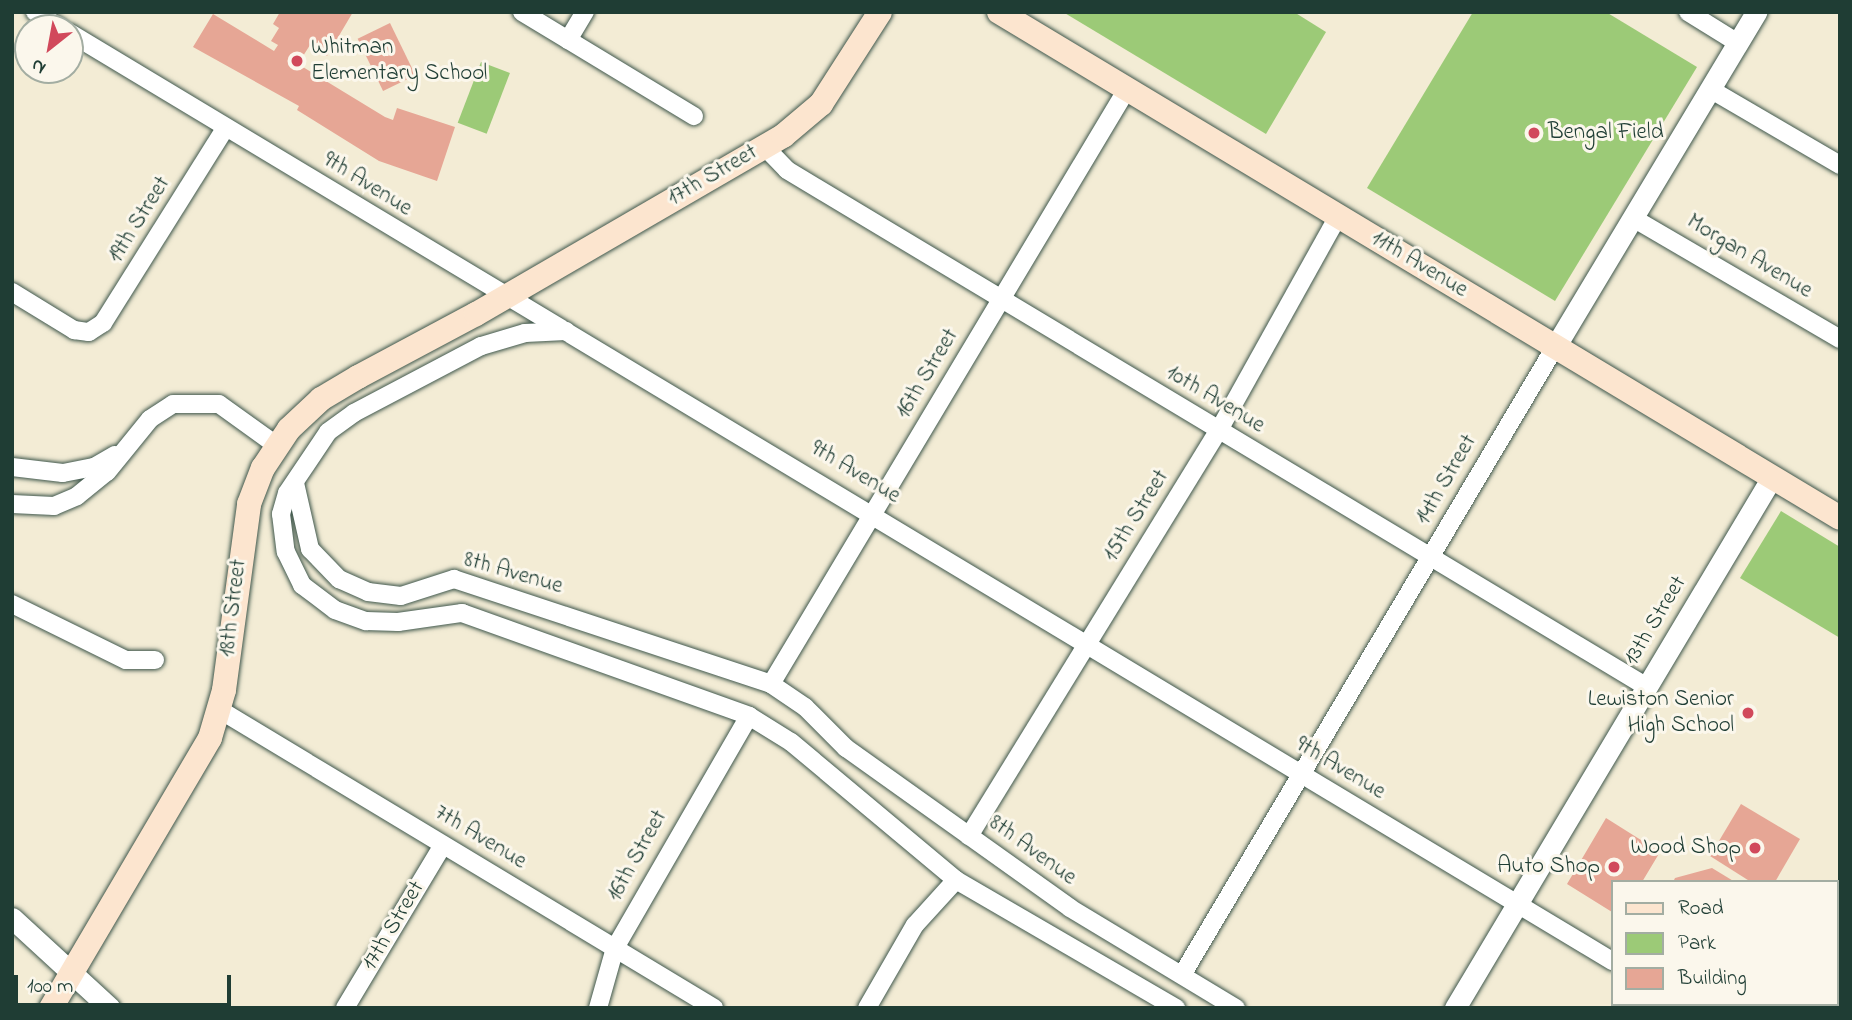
<!DOCTYPE html>
<style>
body{margin:0}
#map{position:relative;width:1852px;height:1020px;overflow:hidden;background:#f3ecd5;font-family:"Indie Flower",sans-serif}
div>[style]{position:absolute}
.green>*{inset:0;background:#9cca77;transform-origin:0 0}
.building>*{inset:0;background:#e6a695;transform-origin:0 0}
.roads{filter:drop-shadow(0 0 2px #3f574c) drop-shadow(0 0 2px #3f574c)}
.minor>*{height:18px;margin:-9px;padding:0 9px;transform-origin:9px;border-radius:9px;background:#fff}
.tertiary>*{height:21px;margin:-10.5px;padding:0 10.5px;transform-origin:10.5px;border-radius:10.5px;background:#fff}
.secondary>*{height:24px;margin:-12px;padding:0 12px;transform-origin:12px;border-radius:12px;background:#fce5cf}
.dots>*{width:19px;height:19px;translate:-50% -50%;box-sizing:border-box;border:4px solid #fbf7ec;border-radius:50%}
span{translate:-50% -50%;white-space:nowrap;text-align:center;line-height:1.15;-webkit-text-stroke:6px #fbf7ec;paint-order:stroke}
.poi-label{font-size:23px;color:#1f3d34}
.left{translate:0 -50%;text-align:left}
.right{translate:-100% -50%;text-align:right}
.street-label{font-size:23px;color:#1f3d34}
.frame{position:absolute;inset:0;border:14px solid #1f3d34;pointer-events:none}
.legend{position:absolute;left:1611px;top:880px;width:228px;height:126px;box-sizing:border-box;background:#fbf7ec;border:2px solid #a3ada2;margin:0;padding:9px 12px;list-style:none;font-size:21px;color:#1f3d34}
.legend li{display:flex;align-items:center;gap:14px;height:35px}
.legend b{width:35px;border:2px solid #a3ada2}
.north{position:absolute;left:14px;top:14px;width:70px;height:70px;box-sizing:border-box;background:#fbf7ec;border:2px solid #a3ada2;border-radius:50%;rotate:211deg;font-size:19px;font-weight:700;line-height:28px;text-align:center;color:#1f3d34}
.north::after{content:'';display:block;margin:auto;width:24px;height:32px;background:#d1495b;clip-path:polygon(50% 0,100% 100%,50% 72%,0 100%)}
.scale{position:absolute;left:14px;top:975px;width:217px;height:32px;box-sizing:border-box;border:4px solid #1f3d34;border-top:0;padding-left:9px;font-size:21px;line-height:24px;white-space:nowrap;color:#1f3d34;-webkit-text-stroke:5px #fbf7ec;paint-order:stroke}
</style>
<div id="map">
<div class="green">
<i style="clip-path:polygon(1063px 12px,1294px 12px,1326px 32px,1266px 134px)"></i>
<i style="clip-path:polygon(1473px 12px,1606px 12px,1697px 67px,1555px 301px,1367px 188px)"></i>
<i style="left:481px;top:62px;width:31px;height:65px;rotate:21deg"></i>
<i style="clip-path:polygon(1781px 511px,1840px 547px,1840px 638px,1740px 578px)"></i>
</div>
<div class="building">
<i style="clip-path:polygon(280px 12px,353px 12px,327px 56px,310px 45px,298px 64px,385px 117px,393px 120px,397px 108px,455px 127px,437px 181px,379px 161px,297px 110px,299px 106px,193px 47px,213px 14px,274px 51px,278px 45px,271px 41px,279px 28px,273px 24px)"></i>
<i style="left:390px;top:23px;width:58px;height:36px;rotate:64deg"></i>
<i style="clip-path:polygon(1741px 804px,1800px 839px,1775px 882px,1751px 882px,1710px 856px)"></i>
<i style="clip-path:polygon(1606px 818px,1660px 852px,1642px 882px,1612px 882px,1612px 912px,1567px 884px)"></i>
<i style="clip-path:polygon(1712px 868px,1735px 882px,1673px 882px,1675px 878px)"></i>
<i style="clip-path:polygon(1840px 926px,1840px 1008px,1801px 1008px,1795px 1004px,1836px 1004px)"></i>
</div>
<div class="roads">
<div class="minor">
<i style="left:35px;top:12px;width:31px;rotate:32deg"></i>
<i style="left:522px;top:12px;width:201px;rotate:31.2deg"></i>
<i style="left:1688px;top:12px;width:59px;rotate:31.8deg"></i>
<i style="left:70px;top:33px;width:1800px;rotate:31.04deg"></i>
<i style="left:568px;top:40px;width:33px;rotate:-59deg"></i>
<i style="left:1710px;top:89px;width:151px;rotate:30.3deg"></i>
<i style="left:764px;top:146px;width:33px;rotate:46deg"></i>
<i style="left:787px;top:170px;width:1003px;rotate:31.01deg"></i>
<i style="left:1633px;top:218px;width:240px;rotate:30.3deg"></i>
<i style="left:12px;top:292px;width:73px;rotate:31.5deg"></i>
<i style="left:74px;top:330px;width:15px;rotate:8deg"></i>
<i style="left:89px;top:332px;width:17px;rotate:-33deg"></i>
<i style="left:103px;top:323px;width:231px;rotate:-57.9deg"></i>
<i style="left:566px;top:331px;width:41px;rotate:177.2deg"></i>
<i style="left:525px;top:333px;width:46px;rotate:163.5deg"></i>
<i style="left:481px;top:346px;width:144px;rotate:152.2deg"></i>
<i style="left:354px;top:413px;width:32px;rotate:144deg"></i>
<i style="left:328px;top:432px;width:73px;rotate:123.9deg"></i>
<i style="left:287px;top:493px;width:22px;rotate:106deg"></i>
<i style="left:281px;top:514px;width:38px;rotate:83deg"></i>
<i style="left:286px;top:552px;width:37px;rotate:64deg"></i>
<i style="left:302px;top:585px;width:41px;rotate:37.1deg"></i>
<i style="left:335px;top:610px;width:33px;rotate:20deg"></i>
<i style="left:366px;top:621px;width:32px;rotate:2deg"></i>
<i style="left:398px;top:622px;width:65px;rotate:-8deg"></i>
<i style="left:462px;top:613px;width:305px;rotate:19.7deg"></i>
<i style="left:749px;top:716px;width:49px;rotate:31.8deg"></i>
<i style="left:791px;top:742px;width:215px;rotate:39.9deg"></i>
<i style="left:956px;top:880px;width:255px;rotate:30.2deg"></i>
<i style="left:12px;top:467px;width:51px;rotate:6.7deg"></i>
<i style="left:63px;top:473px;width:32px;rotate:-11deg"></i>
<i style="left:94px;top:467px;width:24px;rotate:-30deg"></i>
<i style="left:295px;top:483px;width:68px;rotate:77.2deg"></i>
<i style="left:310px;top:549px;width:42px;rotate:46deg"></i>
<i style="left:339px;top:579px;width:32px;rotate:24deg"></i>
<i style="left:368px;top:592px;width:33px;rotate:7deg"></i>
<i style="left:401px;top:596px;width:56px;rotate:-17.8deg"></i>
<i style="left:454px;top:579px;width:334px;rotate:18.3deg"></i>
<i style="left:771px;top:684px;width:41px;rotate:34.1deg"></i>
<i style="left:805px;top:707px;width:58px;rotate:45deg"></i>
<i style="left:846px;top:748px;width:275px;rotate:35.5deg"></i>
<i style="left:1070px;top:908px;width:194px;rotate:31.1deg"></i>
<i style="left:12px;top:504px;width:42px;rotate:2.7deg"></i>
<i style="left:54px;top:506px;width:25px;rotate:-23deg"></i>
<i style="left:77px;top:496px;width:38px;rotate:-39deg"></i>
<i style="left:107px;top:472px;width:68px;rotate:-50.9deg"></i>
<i style="left:150px;top:419px;width:27px;rotate:-33deg"></i>
<i style="left:173px;top:404px;width:46px"></i>
<i style="left:219px;top:404px;width:70px;rotate:35.7deg"></i>
<i style="left:12px;top:604px;width:127px;rotate:26.2deg"></i>
<i style="left:126px;top:660px;width:29px"></i>
<i style="left:771px;top:684px;width:693px;rotate:-59.11deg"></i>
<i style="left:220px;top:710px;width:577px;rotate:31.1deg"></i>
<i style="left:969px;top:836px;width:477px;rotate:-58.4deg"></i>
<i style="left:1219px;top:430px;width:245px;rotate:-60.9deg"></i>
<i style="left:1182px;top:975px;width:730px;rotate:-59.29deg"></i>
<i style="left:1686px;top:1004px;width:7px;rotate:34deg"></i>
<i style="left:345px;top:1008px;width:190px;rotate:-59deg"></i>
<i style="left:598px;top:1008px;width:62px;rotate:-74.2deg"></i>
<i style="left:615px;top:948px;width:268px;rotate:-60deg"></i>
<i style="left:867px;top:1008px;width:96px;rotate:-60deg"></i>
<i style="left:915px;top:925px;width:61px;rotate:-47.7deg"></i>
</div>
<div class="tertiary">
<i style="left:1555px;top:347px;width:391px;rotate:-59deg"></i>
<i style="left:12px;top:918px;width:133px;rotate:42.6deg"></i>
<i style="left:1455px;top:1008px;width:618px;rotate:-59.16deg"></i>
</div>
<div class="secondary">
<i style="left:999px;top:12px;width:981px;rotate:31.03deg"></i>
<i style="left:51px;top:1008px;width:313px;rotate:-59.5deg"></i>
<i style="left:210px;top:738px;width:50px;rotate:-73.7deg"></i>
<i style="left:224px;top:690px;width:188px;rotate:-82.3deg"></i>
<i style="left:249px;top:504px;width:39px;rotate:-69deg"></i>
<i style="left:263px;top:468px;width:47px;rotate:-56.3deg"></i>
<i style="left:289px;top:429px;width:44px;rotate:-43.2deg"></i>
<i style="left:321px;top:399px;width:43px;rotate:-30.7deg"></i>
<i style="left:358px;top:377px;width:134px;rotate:-28.1deg"></i>
<i style="left:476px;top:314px;width:355px;rotate:-30.1deg"></i>
<i style="left:783px;top:136px;width:50px;rotate:-40.1deg"></i>
<i style="left:821px;top:104px;width:109px;rotate:-57.3deg"></i>
</div>
</div>
<div class="dots">
<i style="left:297px;top:61px;background:#d1495b"></i>
<i style="left:1534px;top:133px;background:#d1495b"></i>
<i style="left:1748px;top:713px;background:#d1495b"></i>
<i style="left:1755px;top:848px;background:#d1495b"></i>
<i style="left:1614px;top:867px;background:#d1495b"></i>
</div>
<div class="poi-label">
<span class="left" style="left:311px;top:61px">Whitman<br>Elementary School</span>
<span class="left" style="left:1548px;top:133px">Bengal Field</span>
<span class="right" style="left:1734px;top:713px">Lewiston Senior<br>High School</span>
<span class="right" style="left:1741px;top:848px">Wood Shop</span>
<span class="right" style="left:1600px;top:867px">Auto Shop</span>
</div>
<div class="street-label">
<span style="left:713px;top:176px;rotate:-30deg">17th Street</span>
<span style="left:367px;top:185px;rotate:32deg">9th Avenue</span>
<span style="left:140px;top:220px;rotate:-58deg">19th Street</span>
<span style="left:1749px;top:257px;rotate:31deg">Morgan Avenue</span>
<span style="left:1419px;top:265px;rotate:31deg">11th Avenue</span>
<span style="left:928px;top:374px;rotate:-59deg">16th Street</span>
<span style="left:1215px;top:400px;rotate:31deg">10th Avenue</span>
<span style="left:855px;top:473px;rotate:31deg">9th Avenue</span>
<span style="left:1447px;top:480px;rotate:-60deg">14th Street</span>
<span style="left:1137px;top:516px;rotate:-58deg">15th Street</span>
<span style="left:513px;top:574px;rotate:16deg">8th Avenue</span>
<span style="left:234px;top:608px;rotate:-83deg">18th Street</span>
<span style="left:1656px;top:621px;rotate:-59deg">13th Street</span>
<span style="left:1340px;top:769px;rotate:31deg">9th Avenue</span>
<span style="left:480px;top:838px;rotate:31deg">7th Avenue</span>
<span style="left:1032px;top:851px;rotate:36deg">8th Avenue</span>
<span style="left:638px;top:856px;rotate:-61deg">16th Street</span>
<span style="left:394px;top:926px;rotate:-59deg">17th Street</span>
</div>
<div class="frame"></div>
<ul class="legend">
<li><b style="height:9px;background:#fce5cf"></b>Road</li>
<li><b style="height:19px;background:#9cca77"></b>Park</li>
<li><b style="height:19px;background:#e6a695"></b>Building</li>
</ul>
<div class="north">N</div>
<div class="scale">100 m</div>
</div>
